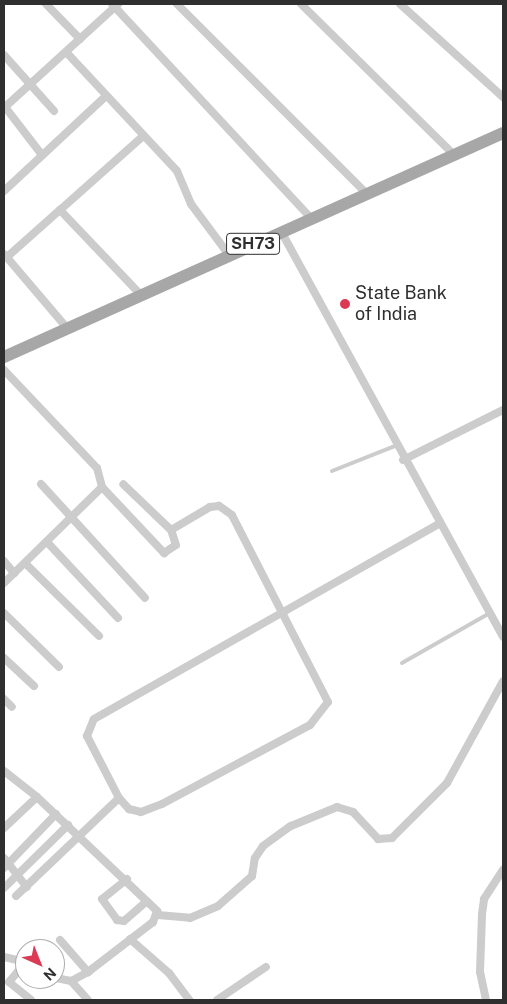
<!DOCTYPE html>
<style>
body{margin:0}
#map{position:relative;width:507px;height:1004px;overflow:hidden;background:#fff;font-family:"Public Sans",sans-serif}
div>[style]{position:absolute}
.service>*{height:4px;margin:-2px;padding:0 2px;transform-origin:2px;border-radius:2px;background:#ccc}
.minor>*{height:8px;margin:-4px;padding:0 4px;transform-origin:4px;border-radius:4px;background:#ccc}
.primary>*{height:12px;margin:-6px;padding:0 6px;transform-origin:6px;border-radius:6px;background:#a7a7a7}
.dots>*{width:14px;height:14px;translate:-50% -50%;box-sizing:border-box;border:2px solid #fff;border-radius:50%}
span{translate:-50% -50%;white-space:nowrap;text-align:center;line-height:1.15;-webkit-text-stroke:5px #fff;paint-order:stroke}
.shield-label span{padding:1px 4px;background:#fff;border:1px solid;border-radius:4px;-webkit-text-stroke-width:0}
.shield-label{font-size:16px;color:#2f2f2f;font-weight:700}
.poi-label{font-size:18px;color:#2f2f2f}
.left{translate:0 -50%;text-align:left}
.frame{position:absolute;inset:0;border:5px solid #2f2f2f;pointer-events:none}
.north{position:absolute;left:15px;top:939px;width:50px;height:50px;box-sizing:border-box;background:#fff;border:1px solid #acacac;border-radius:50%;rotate:136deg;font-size:14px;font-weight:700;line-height:20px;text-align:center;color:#2f2f2f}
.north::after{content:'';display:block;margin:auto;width:18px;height:22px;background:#dc3a54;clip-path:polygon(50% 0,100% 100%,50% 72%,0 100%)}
</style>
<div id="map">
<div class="service">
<i style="left:332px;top:471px;width:68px;rotate:-21.6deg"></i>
<i style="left:402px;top:663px;width:101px;rotate:-29.6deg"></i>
</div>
<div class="minor">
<i style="left:46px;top:4px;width:49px;rotate:45.8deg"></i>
<i style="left:112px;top:4px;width:294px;rotate:47.1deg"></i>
<i style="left:177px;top:4px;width:269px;rotate:45deg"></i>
<i style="left:301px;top:4px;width:215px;rotate:44.6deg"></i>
<i style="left:400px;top:4px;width:139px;rotate:42.1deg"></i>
<i style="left:67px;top:53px;width:161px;rotate:47deg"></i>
<i style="left:177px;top:171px;width:36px;rotate:67deg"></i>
<i style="left:191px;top:204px;width:64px;rotate:53.3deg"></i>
<i style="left:4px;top:55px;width:75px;rotate:48.2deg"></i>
<i style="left:42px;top:155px;width:61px;rotate:-127.6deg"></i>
<i style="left:5px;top:107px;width:153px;rotate:-42.3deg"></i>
<i style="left:4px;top:191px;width:139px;rotate:-43deg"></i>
<i style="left:282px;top:233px;width:460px;rotate:61.3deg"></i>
<i style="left:4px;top:254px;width:97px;rotate:49.6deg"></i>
<i style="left:7px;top:257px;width:71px;rotate:-41.6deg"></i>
<i style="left:140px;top:294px;width:116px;rotate:-133.6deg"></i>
<i style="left:60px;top:210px;width:111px;rotate:-41.7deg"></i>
<i style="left:4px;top:370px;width:135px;rotate:46.5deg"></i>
<i style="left:97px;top:468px;width:20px;rotate:75deg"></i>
<i style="left:102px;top:487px;width:91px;rotate:46.8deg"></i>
<i style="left:164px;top:553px;width:14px;rotate:-34deg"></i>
<i style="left:176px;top:545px;width:16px;rotate:-108deg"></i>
<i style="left:403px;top:460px;width:112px;rotate:-26.6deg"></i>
<i style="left:41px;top:484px;width:154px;rotate:47.6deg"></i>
<i style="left:47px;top:542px;width:104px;rotate:46.9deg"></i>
<i style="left:4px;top:561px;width:16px;rotate:50deg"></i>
<i style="left:25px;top:563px;width:104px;rotate:44.6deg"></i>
<i style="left:4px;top:583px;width:137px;rotate:-44.4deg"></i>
<i style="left:4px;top:613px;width:77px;rotate:44.5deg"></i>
<i style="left:4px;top:658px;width:41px;rotate:43deg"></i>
<i style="left:4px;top:699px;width:11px;rotate:45deg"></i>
<i style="left:4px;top:771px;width:42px;rotate:38.2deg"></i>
<i style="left:37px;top:797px;width:166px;rotate:43.5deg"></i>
<i style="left:157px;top:911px;width:12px;rotate:110deg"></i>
<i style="left:153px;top:922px;width:82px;rotate:142.4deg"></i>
<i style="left:88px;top:972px;width:19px;rotate:152deg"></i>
<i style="left:71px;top:981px;width:16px;rotate:-169deg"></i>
<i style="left:119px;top:798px;width:70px;rotate:-117.3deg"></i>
<i style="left:87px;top:736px;width:18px;rotate:-68deg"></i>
<i style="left:94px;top:719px;width:396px;rotate:-29.5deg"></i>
<i style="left:4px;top:828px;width:45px;rotate:-43.2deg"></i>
<i style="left:4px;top:858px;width:37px;rotate:52deg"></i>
<i style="left:4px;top:868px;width:75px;rotate:-46.1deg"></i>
<i style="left:127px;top:879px;width:32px;rotate:141deg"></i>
<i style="left:102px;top:899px;width:26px;rotate:54deg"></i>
<i style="left:117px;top:920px;width:7px;rotate:8deg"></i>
<i style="left:124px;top:921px;width:30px;rotate:-41deg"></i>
<i style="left:4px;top:888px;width:90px;rotate:-44.5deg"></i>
<i style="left:16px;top:896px;width:142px;rotate:-43.6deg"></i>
<i style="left:119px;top:798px;width:15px;rotate:48deg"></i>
<i style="left:129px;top:809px;width:12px;rotate:14deg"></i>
<i style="left:141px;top:812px;width:22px;rotate:-21deg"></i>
<i style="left:162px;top:804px;width:168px;rotate:-28.1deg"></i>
<i style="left:310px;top:725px;width:29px;rotate:-52deg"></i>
<i style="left:328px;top:702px;width:210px;rotate:-117.2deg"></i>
<i style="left:232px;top:515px;width:16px;rotate:-145deg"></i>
<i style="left:219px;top:506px;width:9px;rotate:174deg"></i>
<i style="left:210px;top:507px;width:45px;rotate:149.5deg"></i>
<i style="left:171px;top:530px;width:66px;rotate:-136.2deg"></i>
<i style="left:158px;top:915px;width:32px;rotate:5deg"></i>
<i style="left:190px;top:918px;width:30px;rotate:-23deg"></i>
<i style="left:218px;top:906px;width:45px;rotate:-41.4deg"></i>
<i style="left:252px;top:876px;width:18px;rotate:-81deg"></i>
<i style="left:255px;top:858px;width:14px;rotate:-56deg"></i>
<i style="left:263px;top:846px;width:34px;rotate:-36deg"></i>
<i style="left:291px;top:826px;width:50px;rotate:-22.4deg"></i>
<i style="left:337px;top:807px;width:17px;rotate:17deg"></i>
<i style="left:353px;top:812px;width:37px;rotate:47deg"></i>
<i style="left:378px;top:839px;width:14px;rotate:-4deg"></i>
<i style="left:392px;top:838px;width:78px;rotate:-45deg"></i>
<i style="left:447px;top:783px;width:116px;rotate:-61.2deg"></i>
<i style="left:130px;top:939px;width:52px;rotate:41.1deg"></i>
<i style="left:169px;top:973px;width:34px;rotate:53deg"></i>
<i style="left:60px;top:940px;width:43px;rotate:48.8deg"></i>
<i style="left:4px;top:957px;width:22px;rotate:13deg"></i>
<i style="left:25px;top:963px;width:25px;rotate:130deg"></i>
<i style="left:9px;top:982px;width:28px;rotate:39deg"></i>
<i style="left:71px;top:981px;width:25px;rotate:48deg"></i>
<i style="left:217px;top:1000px;width:59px;rotate:-34deg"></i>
<i style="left:486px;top:1000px;width:29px;rotate:-102deg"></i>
<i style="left:480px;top:972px;width:58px;rotate:-88deg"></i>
<i style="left:482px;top:914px;width:15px;rotate:-82deg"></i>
<i style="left:484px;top:899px;width:35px;rotate:-57deg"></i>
</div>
<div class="primary">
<i style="left:4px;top:357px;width:547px;rotate:-24.18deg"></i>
</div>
<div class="dots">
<i style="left:345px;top:304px;background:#dc3a54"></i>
</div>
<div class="shield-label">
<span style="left:253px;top:244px">SH73</span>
</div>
<div class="poi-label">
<span class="left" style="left:355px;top:304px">State Bank<br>of India</span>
</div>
<div class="frame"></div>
<div class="north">N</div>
</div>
